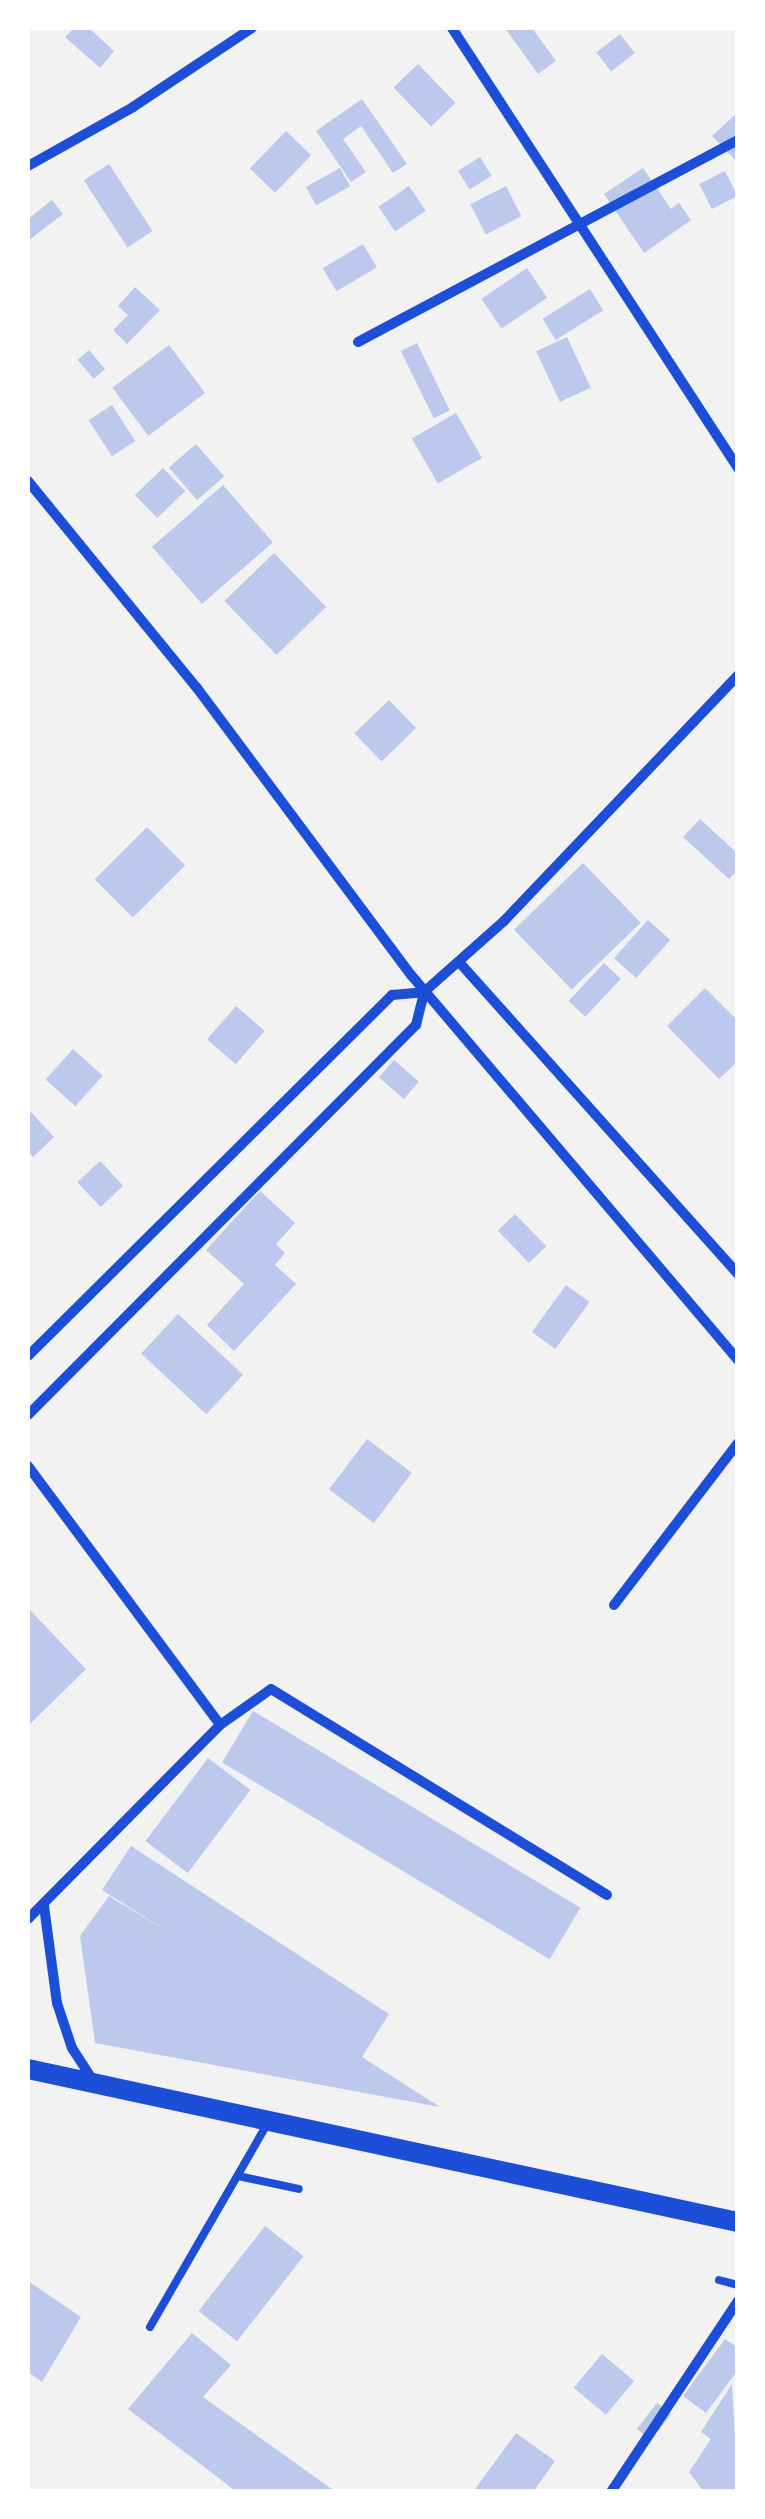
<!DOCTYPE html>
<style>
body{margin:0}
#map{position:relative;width:765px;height:2519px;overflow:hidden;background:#f2f2f2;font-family:Roboto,sans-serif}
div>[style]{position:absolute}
.building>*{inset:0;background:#bdc9ec;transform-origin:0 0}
.service>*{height:8px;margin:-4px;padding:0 4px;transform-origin:4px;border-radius:4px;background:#1d4ed8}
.minor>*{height:10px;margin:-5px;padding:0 5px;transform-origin:5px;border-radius:5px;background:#1d4ed8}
.secondary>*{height:20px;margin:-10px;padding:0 10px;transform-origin:10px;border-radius:10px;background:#1d4ed8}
span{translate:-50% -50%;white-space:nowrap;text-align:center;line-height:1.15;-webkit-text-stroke:8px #fff;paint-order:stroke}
.frame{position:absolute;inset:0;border:30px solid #fff;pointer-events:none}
</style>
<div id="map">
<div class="building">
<i style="clip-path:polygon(74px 28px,89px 28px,114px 51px,100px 68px,65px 37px)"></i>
<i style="clip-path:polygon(505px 28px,532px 28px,556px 61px,538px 74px)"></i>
<i style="left:620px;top:34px;width:24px;height:30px;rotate:52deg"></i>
<i style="left:418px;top:64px;width:54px;height:34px;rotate:46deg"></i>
<i style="clip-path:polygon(362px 99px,407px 164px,393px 173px,361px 126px,343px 139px,366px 172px,351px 182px,316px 131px)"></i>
<i style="clip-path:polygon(738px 112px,738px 163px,712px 136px)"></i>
<i style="left:286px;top:131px;width:35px;height:52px;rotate:44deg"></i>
<i style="left:480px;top:157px;width:22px;height:26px;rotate:58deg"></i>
<i style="left:109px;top:164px;width:80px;height:30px;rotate:57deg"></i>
<i style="left:340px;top:168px;width:21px;height:39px;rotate:61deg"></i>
<i style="clip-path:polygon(643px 168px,671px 209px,679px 203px,691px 220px,644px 253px,604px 194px)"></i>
<i style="left:725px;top:171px;width:28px;height:29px;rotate:63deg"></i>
<i style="left:409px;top:186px;width:30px;height:37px;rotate:56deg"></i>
<i style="left:506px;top:186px;width:34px;height:40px;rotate:63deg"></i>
<i style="clip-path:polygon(52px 200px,63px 214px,28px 241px,28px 219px)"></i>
<i style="left:363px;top:244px;width:27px;height:47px;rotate:59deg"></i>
<i style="left:527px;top:268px;width:36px;height:55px;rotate:56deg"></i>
<i style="clip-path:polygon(135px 287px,160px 310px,127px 344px,113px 330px,128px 315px,118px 306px)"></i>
<i style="left:590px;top:289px;width:25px;height:56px;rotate:58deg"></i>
<i style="left:567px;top:337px;width:56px;height:34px;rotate:65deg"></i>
<i style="left:417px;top:343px;width:75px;height:18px;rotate:64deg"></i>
<i style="left:169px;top:345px;width:60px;height:71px;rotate:53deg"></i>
<i style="left:89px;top:350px;width:25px;height:15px;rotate:50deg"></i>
<i style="left:112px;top:405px;width:43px;height:28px;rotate:57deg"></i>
<i style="left:456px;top:413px;width:52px;height:51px;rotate:60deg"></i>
<i style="left:196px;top:444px;width:43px;height:36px;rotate:49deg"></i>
<i style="left:163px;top:468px;width:32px;height:39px;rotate:46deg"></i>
<i style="left:223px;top:485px;width:76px;height:94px;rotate:49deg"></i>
<i style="left:274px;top:553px;width:75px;height:69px;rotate:46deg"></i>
<i style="left:389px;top:700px;width:39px;height:48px;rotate:46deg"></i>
<i style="clip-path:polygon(700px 819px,738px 854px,738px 870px,729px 879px,683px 837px)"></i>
<i style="left:147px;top:827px;width:54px;height:74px;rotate:45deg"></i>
<i style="left:583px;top:863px;width:83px;height:96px;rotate:46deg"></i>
<i style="left:648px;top:920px;width:30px;height:51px;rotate:42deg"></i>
<i style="left:604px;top:963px;width:23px;height:52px;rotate:43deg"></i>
<i style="clip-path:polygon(705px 988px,738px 1021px,738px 1061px,719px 1079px,667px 1026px)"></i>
<i style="left:236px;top:1006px;width:38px;height:44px;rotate:41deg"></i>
<i style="left:73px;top:1049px;width:40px;height:41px;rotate:42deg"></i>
<i style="left:394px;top:1060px;width:33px;height:23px;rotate:41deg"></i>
<i style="clip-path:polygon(28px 1109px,54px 1137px,33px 1157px,28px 1151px)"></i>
<i style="left:100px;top:1161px;width:34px;height:31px;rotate:47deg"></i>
<i style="clip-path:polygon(260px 1191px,295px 1223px,276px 1244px,285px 1253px,275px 1265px,296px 1284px,234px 1351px,207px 1325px,244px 1284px,206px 1250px)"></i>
<i style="left:515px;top:1214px;width:45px;height:24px;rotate:46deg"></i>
<i style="left:566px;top:1285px;width:29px;height:58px;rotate:36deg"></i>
<i style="left:178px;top:1314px;width:89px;height:54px;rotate:43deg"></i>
<i style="left:367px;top:1439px;width:56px;height:63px;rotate:37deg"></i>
<i style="clip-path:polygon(28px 1608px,86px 1669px,28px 1726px)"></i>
<i style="left:253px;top:1711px;width:382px;height:60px;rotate:31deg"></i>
<i style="left:208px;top:1758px;width:53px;height:104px;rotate:37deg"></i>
<i style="clip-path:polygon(131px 1846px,389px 2014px,362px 2057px,440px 2107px,95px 2043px,80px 1936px,109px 1896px,168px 1932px,102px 1890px)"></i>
<i style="left:265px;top:2226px;width:49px;height:108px;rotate:38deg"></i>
<i style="clip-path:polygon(28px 2281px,81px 2317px,42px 2382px,28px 2372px)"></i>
<i style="clip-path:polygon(192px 2333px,231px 2365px,203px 2397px,336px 2492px,237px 2492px,128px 2409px)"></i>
<i style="clip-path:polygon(725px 2339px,738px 2348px,738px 2370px,706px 2413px,683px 2396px)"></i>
<i style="left:602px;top:2354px;width:42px;height:44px;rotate:40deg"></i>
<i style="clip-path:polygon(732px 2384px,738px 2492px,704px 2492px,689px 2472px,711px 2439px,701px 2432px)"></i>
<i style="left:657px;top:2403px;width:18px;height:33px;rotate:38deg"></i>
<i style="clip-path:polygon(516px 2433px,555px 2461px,533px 2492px,473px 2492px)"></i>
</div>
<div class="service">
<i style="left:238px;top:2176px;width:62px;rotate:12deg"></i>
<i style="left:719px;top:2280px;width:20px;rotate:15deg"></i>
<i style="left:150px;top:2327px;width:236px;rotate:-60deg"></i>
</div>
<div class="minor">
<i style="left:452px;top:28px;width:525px;rotate:56.98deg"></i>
<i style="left:28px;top:166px;width:120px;rotate:-29.3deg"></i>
<i style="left:133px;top:107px;width:143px;rotate:-33.6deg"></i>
<i style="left:358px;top:342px;width:430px;rotate:-28deg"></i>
<i style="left:28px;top:481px;width:267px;rotate:50.8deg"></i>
<i style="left:197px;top:688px;width:359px;rotate:53.3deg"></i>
<i style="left:412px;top:976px;width:504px;rotate:49.67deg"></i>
<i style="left:459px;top:962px;width:419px;rotate:48.2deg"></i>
<i style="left:28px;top:1356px;width:513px;rotate:-44.76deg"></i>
<i style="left:392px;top:995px;width:32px;rotate:-5deg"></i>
<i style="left:28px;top:1415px;width:550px;rotate:-45.15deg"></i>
<i style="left:416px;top:1025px;width:34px;rotate:-76deg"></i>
<i style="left:424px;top:992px;width:107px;rotate:-41.6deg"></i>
<i style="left:504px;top:921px;width:340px;rotate:-46.4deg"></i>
<i style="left:28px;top:1466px;width:322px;rotate:53.4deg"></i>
<i style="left:614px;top:1605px;width:204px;rotate:-52.6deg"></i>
<i style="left:44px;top:1906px;width:98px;rotate:82.4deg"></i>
<i style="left:57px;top:2003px;width:47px;rotate:71.6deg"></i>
<i style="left:72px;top:2048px;width:38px;rotate:57deg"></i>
<i style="left:28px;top:1919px;width:273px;rotate:-45.3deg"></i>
<i style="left:220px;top:1725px;width:62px;rotate:-35.2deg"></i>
<i style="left:271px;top:1689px;width:394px;rotate:31.5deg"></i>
<i style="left:611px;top:2492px;width:229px;rotate:-56.4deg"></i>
</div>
<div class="secondary">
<i style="left:28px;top:2069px;width:726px;rotate:12.16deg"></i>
</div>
<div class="frame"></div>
</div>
